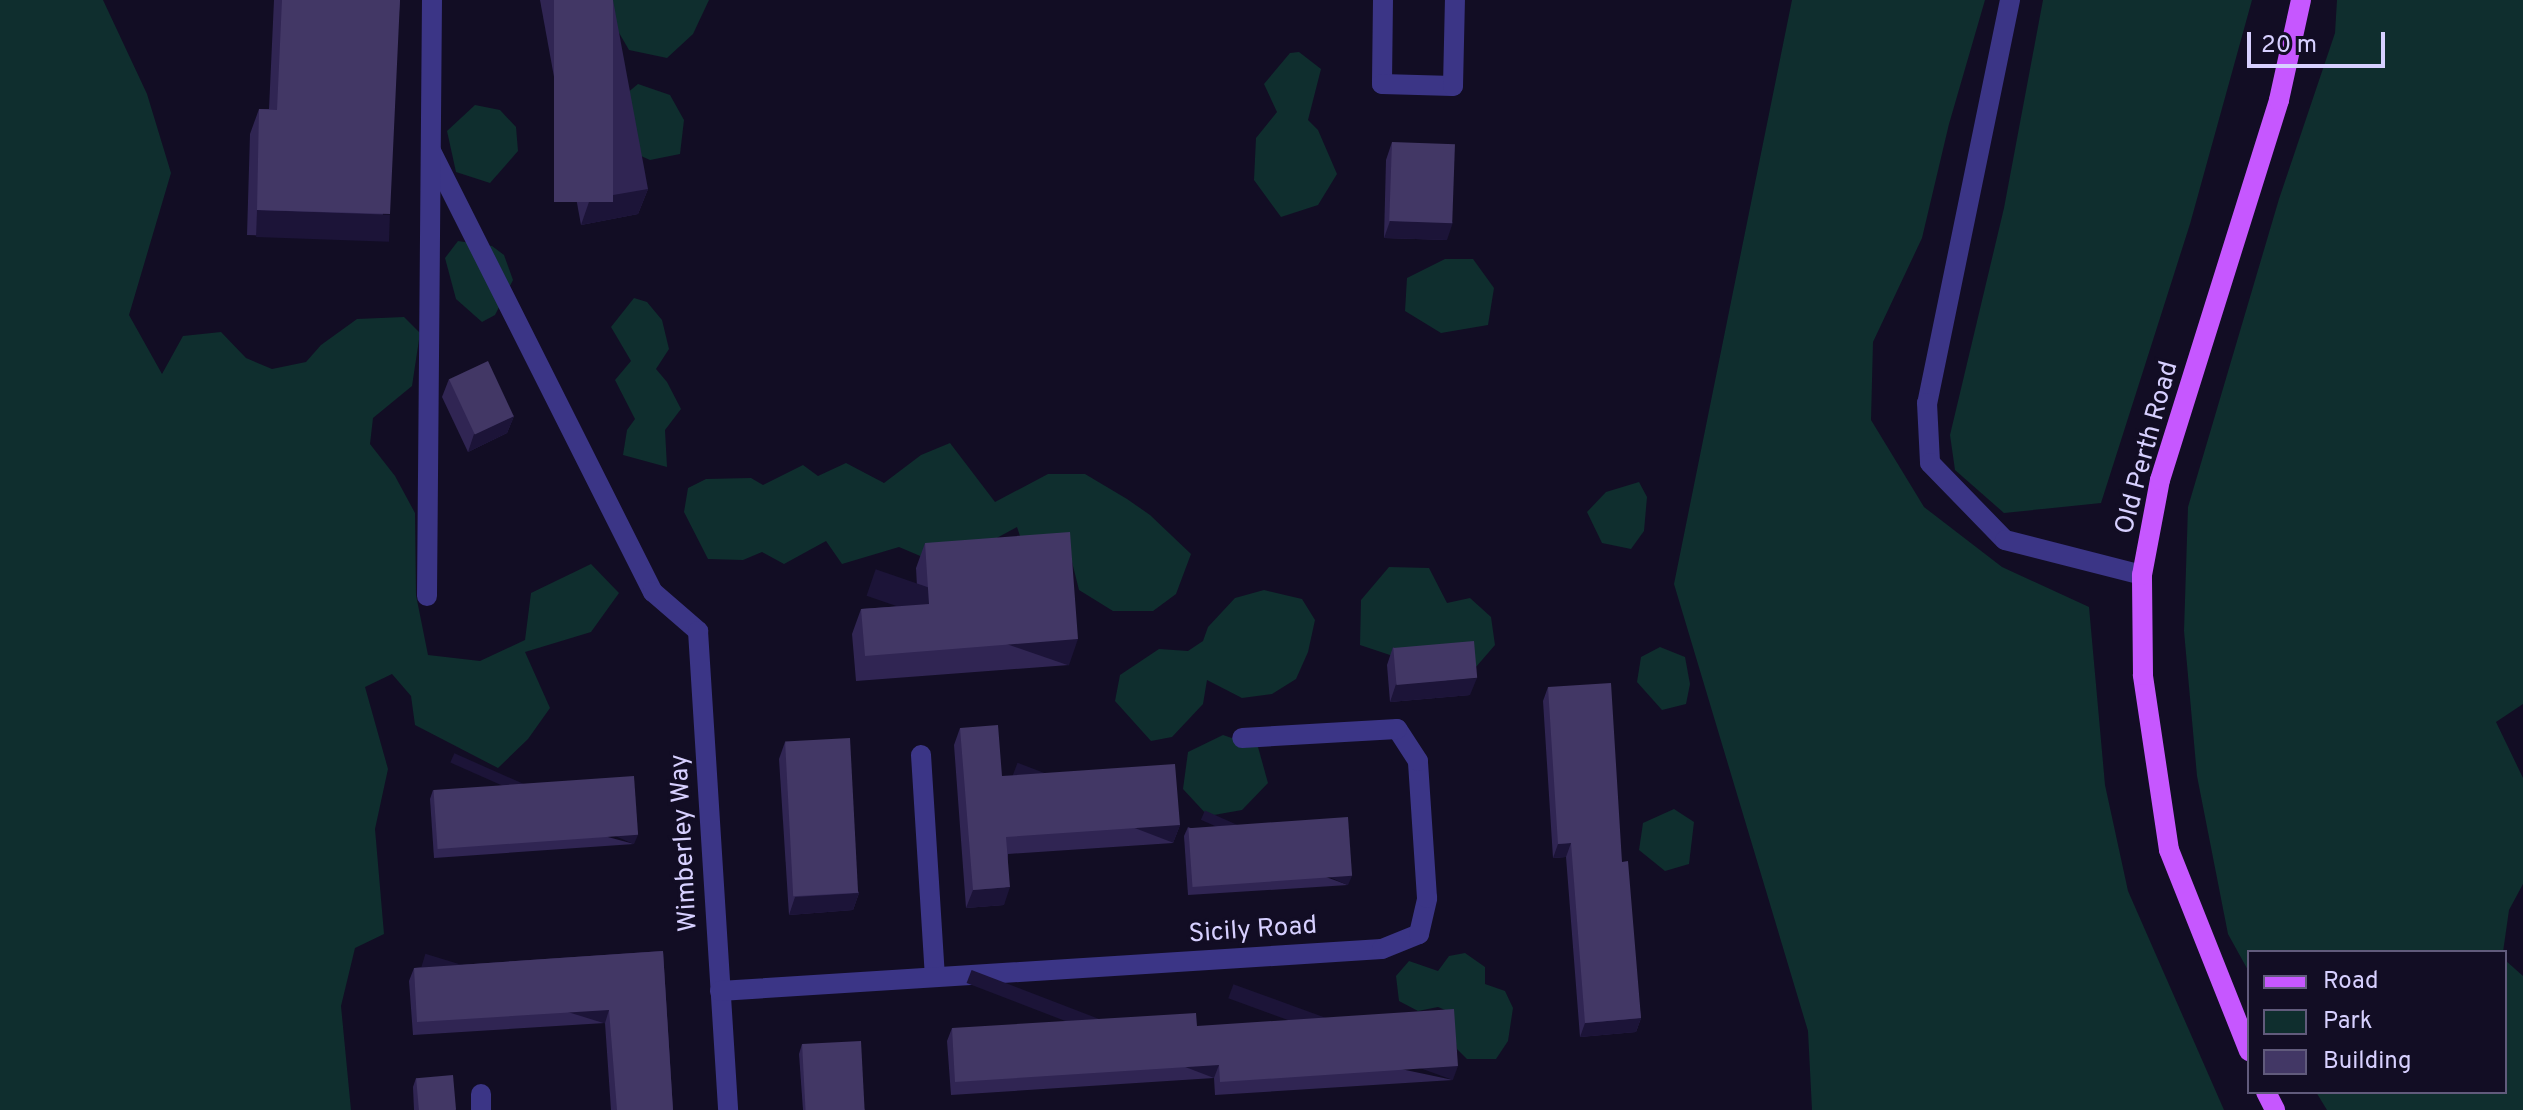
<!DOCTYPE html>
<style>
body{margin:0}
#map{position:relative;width:2523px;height:1110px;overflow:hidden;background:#120d24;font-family:Overpass,sans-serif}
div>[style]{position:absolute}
.green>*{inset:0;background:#0f2e2e}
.minor>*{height:20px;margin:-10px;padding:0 10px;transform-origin:10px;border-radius:10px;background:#3b3586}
.major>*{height:20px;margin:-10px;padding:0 10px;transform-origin:10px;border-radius:10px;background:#c657ff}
.wall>*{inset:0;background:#302553}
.shaded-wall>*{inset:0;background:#1c1438;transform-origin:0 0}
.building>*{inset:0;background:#423765;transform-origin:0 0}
span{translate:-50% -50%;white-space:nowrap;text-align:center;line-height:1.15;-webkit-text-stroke:6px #120d24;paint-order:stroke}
.street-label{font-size:26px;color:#d7d0ff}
.legend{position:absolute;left:2247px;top:950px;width:260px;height:144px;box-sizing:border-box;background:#120d24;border:2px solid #615b7c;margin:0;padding:10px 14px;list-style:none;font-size:24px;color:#d7d0ff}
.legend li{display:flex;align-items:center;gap:16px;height:40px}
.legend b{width:40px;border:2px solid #615b7c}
.scale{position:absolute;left:2247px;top:32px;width:138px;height:36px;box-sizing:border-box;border:4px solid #d7d0ff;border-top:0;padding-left:10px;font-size:24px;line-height:28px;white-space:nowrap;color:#d7d0ff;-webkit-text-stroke:6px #120d24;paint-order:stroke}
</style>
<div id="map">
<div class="green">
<i style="clip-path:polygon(0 0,103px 0,147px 94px,171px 173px,129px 315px,162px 374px,183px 336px,221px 332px,246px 358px,272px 369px,306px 362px,321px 345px,357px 319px,404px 317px,420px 333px,412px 386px,373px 418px,370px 444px,395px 476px,415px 513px,416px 595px,428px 655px,480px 661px,525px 640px,531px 593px,591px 564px,619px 593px,591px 632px,525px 652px,550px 708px,528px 739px,498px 768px,415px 725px,411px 696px,392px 674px,365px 687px,388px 769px,375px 829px,384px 934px,355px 948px,341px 1006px,351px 1110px,0 1110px)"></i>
<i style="clip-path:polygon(608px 0,709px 0,693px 34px,667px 58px,629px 50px,611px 19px)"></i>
<i style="clip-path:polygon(1792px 0,1985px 0,1949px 124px,1922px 238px,1873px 342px,1871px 420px,1924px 507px,2002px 567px,2089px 607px,2105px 785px,2128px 891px,2224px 1110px,1812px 1110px,1808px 1031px,1674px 584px)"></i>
<i style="clip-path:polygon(2043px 0,2252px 0,2190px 224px,2101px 503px,2004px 513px,1955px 470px,1950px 435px,2004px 208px)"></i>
<i style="clip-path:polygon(2337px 0,2523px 0,2523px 704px,2496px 722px,2523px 778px,2523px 884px,2509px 910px,2503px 952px,2249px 952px,2249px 972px,2228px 934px,2197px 776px,2184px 631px,2188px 507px,2279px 199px,2335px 33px)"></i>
<i style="clip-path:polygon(1299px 52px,1321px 69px,1308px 120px,1318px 130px,1337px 174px,1318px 205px,1281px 217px,1254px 180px,1256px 138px,1277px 112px,1264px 84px,1290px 53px)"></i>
<i style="clip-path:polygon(638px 84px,670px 95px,684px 120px,680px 154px,650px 160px,607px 141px,609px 108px)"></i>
<i style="clip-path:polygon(475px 105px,500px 110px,516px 127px,518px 151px,490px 183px,456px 172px,447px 131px)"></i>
<i style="clip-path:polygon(458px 241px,492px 246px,504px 255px,513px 280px,495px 315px,482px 322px,456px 299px,445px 258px)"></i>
<i style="clip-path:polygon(1445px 259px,1473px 259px,1494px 288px,1488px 325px,1441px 333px,1405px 311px,1407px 278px)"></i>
<i style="clip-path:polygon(634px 298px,647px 302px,662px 320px,669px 349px,656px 369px,667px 382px,681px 409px,665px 430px,667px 467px,623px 455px,627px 430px,635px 419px,615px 380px,631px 361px,611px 327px)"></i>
<i style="clip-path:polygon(950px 443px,995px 502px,1048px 474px,1085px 474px,1127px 499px,1150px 515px,1191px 554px,1176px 594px,1153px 611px,1113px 611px,1079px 590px,1072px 562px,1022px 542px,1017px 527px,993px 540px,925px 558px,899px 547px,842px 564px,826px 541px,784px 564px,762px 552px,743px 560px,708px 559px,684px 512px,688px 488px,706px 479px,751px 478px,763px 485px,803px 465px,818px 476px,846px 463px,884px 483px,921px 455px)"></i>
<i style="clip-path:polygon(1639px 482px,1647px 497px,1644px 531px,1631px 549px,1602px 543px,1587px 512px,1606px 492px)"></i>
<i style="clip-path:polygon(1389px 567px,1429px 568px,1447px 603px,1470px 598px,1491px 617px,1495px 645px,1469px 675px,1408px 661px,1360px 645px,1361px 600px)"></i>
<i style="clip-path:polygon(1264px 590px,1302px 599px,1315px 620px,1308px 652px,1296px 679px,1272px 694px,1242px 698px,1207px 680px,1203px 704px,1172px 737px,1151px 741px,1115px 701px,1120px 675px,1159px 649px,1188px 651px,1203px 641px,1208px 627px,1235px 598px)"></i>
<i style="clip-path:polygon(1660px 647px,1685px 657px,1690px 684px,1686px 704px,1662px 710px,1637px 682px,1641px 657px)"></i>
<i style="clip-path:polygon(1223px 735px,1258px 747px,1268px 783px,1242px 810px,1208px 816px,1183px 789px,1188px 752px)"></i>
<i style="clip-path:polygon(1674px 809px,1694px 822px,1689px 864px,1665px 871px,1639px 850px,1643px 823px)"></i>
<i style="clip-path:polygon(1465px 953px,1485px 967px,1485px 984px,1505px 991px,1513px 1008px,1508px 1041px,1496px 1059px,1467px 1059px,1457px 1049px,1450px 1012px,1438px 1007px,1418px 1011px,1399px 1001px,1396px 976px,1409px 961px,1438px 971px,1449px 956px)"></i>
<i style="clip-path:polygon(2505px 960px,2523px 976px,2523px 1110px,2327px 1110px,2316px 1092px,2505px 1092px)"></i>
</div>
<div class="minor">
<i style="left:1383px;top:0;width:84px;rotate:90.7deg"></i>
<i style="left:1382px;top:84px;width:71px;rotate:1.6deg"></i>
<i style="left:1453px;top:86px;width:86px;rotate:-88.7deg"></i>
<i style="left:2010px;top:0;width:411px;rotate:101.6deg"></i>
<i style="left:1927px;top:403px;width:60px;rotate:87.1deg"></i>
<i style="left:1930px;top:463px;width:107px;rotate:45.8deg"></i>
<i style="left:2005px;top:540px;width:141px;rotate:14.3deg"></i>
<i style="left:431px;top:151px;width:494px;rotate:63.3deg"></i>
<i style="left:653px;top:592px;width:60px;rotate:40.9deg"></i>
<i style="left:698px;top:631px;width:480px;rotate:86.4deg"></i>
<i style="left:427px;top:596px;width:596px;rotate:-89.52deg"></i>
<i style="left:921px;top:755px;width:221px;rotate:86.4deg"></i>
<i style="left:720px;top:991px;width:663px;rotate:-3.63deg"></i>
<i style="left:1382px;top:949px;width:40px;rotate:-22deg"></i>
<i style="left:1419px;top:934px;width:37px;rotate:-77deg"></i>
<i style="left:1427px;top:898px;width:137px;rotate:-93.8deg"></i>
<i style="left:1418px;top:761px;width:38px;rotate:-123deg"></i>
<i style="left:1397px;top:729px;width:155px;rotate:176.7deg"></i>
<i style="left:481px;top:1094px;width:16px;rotate:90deg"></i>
</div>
<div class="major">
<i style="left:2249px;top:1051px;width:216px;rotate:-111.7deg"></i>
<i style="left:2169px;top:850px;width:177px;rotate:-98.5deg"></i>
<i style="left:2143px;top:675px;width:100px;rotate:-90.6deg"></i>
<i style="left:2142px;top:575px;width:97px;rotate:-79.3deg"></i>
<i style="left:2160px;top:480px;width:398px;rotate:-72.6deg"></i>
<i style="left:2279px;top:100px;width:102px;rotate:-77.6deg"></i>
<i style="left:2266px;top:1092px;width:20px;rotate:63deg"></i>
</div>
<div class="wall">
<i style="clip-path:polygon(274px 0,400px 0,381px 239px,247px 235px,250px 134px,259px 109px,269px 109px)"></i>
<i style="clip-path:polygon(540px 0,613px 0,648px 189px,638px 214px,581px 225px)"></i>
<i style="clip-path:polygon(1392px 142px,1447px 240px,1384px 238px,1386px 160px)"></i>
<i style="clip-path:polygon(449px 379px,514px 416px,507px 433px,468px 452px,442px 397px)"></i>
<i style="clip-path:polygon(925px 543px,1069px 665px,856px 681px,852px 634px,861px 609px,918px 605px,916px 568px)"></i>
<i style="clip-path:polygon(1393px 647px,1470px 695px,1390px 702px,1387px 665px)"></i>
<i style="clip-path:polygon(1548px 687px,1622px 862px,1641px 1018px,1636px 1032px,1580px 1037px,1566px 857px,1553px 858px,1543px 701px)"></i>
<i style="clip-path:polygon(960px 728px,1002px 776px,1180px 825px,1173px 843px,1008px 854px,1004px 905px,966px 908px,954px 745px)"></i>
<i style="clip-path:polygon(785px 742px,859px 893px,853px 910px,789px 915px,779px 759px)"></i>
<i style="clip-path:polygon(433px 790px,634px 844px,434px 858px,430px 799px)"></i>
<i style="clip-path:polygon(1188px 827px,1348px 885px,1188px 895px,1184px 836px)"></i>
<i style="clip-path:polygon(663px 951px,673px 1110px,611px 1110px,605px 1023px,413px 1035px,409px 981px,414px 968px)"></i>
<i style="clip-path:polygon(1197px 1026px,1453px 1080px,1215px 1095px,1214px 1078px,951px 1095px,947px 1041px,952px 1028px)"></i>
<i style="clip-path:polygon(802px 1044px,865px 1110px,803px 1110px,799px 1054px)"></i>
<i style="clip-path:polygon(416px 1078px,456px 1110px,414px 1110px,413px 1087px)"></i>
</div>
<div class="shaded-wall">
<i style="clip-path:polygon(648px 189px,638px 214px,581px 225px,590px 199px)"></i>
<i style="left:257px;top:210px;width:133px;height:27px;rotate:2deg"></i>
<i style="clip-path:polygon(1390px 221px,1453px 222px,1447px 240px,1384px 238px)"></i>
<i style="clip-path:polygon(514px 416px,507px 433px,468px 452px,474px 434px)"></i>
<i style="left:1078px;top:639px;width:28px;height:214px;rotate:109deg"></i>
<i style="clip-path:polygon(1477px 678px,1470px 695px,1390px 702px,1396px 684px)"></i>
<i style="left:1180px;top:825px;width:19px;height:174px;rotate:111deg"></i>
<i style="left:638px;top:835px;width:10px;height:201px;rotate:114deg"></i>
<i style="clip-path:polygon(1571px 843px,1566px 857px,1553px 858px,1558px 844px)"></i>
<i style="left:1352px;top:876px;width:10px;height:161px;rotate:114deg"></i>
<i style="clip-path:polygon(1010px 887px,1004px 905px,966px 908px,973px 890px)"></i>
<i style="clip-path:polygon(859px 893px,853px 910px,789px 915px,795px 897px)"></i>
<i style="left:609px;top:1010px;width:14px;height:192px;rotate:107deg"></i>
<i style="clip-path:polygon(1641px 1018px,1636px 1032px,1580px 1037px,1585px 1023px)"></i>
<i style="left:1219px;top:1065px;width:14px;height:265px;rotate:111deg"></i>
<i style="left:1458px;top:1066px;width:15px;height:239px;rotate:110deg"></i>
</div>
<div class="building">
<i style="clip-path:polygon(282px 0,400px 0,390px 214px,257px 210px,259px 109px,277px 110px)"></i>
<i style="left:554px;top:0;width:59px;height:202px"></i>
<i style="left:1392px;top:142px;width:63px;height:79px;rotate:2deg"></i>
<i style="left:488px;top:361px;width:61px;height:43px;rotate:65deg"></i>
<i style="clip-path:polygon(1070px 532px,1078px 639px,865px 656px,861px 609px,929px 604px,925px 543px)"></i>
<i style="left:1474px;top:641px;width:37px;height:81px;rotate:85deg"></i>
<i style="clip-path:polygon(1611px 683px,1622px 862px,1628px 861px,1641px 1018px,1585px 1023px,1571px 843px,1558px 844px,1548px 687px)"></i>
<i style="clip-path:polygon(998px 725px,1002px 776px,1175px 764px,1180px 825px,1006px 837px,1010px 887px,973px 890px,960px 728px)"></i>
<i style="left:850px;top:738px;width:155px;height:65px;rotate:87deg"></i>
<i style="left:634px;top:776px;width:59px;height:201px;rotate:86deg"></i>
<i style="left:1348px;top:817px;width:59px;height:160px;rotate:86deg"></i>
<i style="clip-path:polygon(663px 951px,673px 1110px,617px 1110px,609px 1010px,417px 1022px,414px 968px)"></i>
<i style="clip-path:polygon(1454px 1009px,1458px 1066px,1220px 1082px,1219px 1065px,955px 1082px,952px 1028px,1196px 1013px,1197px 1026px)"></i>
<i style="left:861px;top:1041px;width:69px;height:59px;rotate:87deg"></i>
<i style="left:453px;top:1075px;width:35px;height:37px;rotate:85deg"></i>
</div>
<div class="street-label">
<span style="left:2148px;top:448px;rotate:-75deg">Old Perth Road</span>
<span style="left:685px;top:843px;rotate:-93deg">Wimberley Way</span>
<span style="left:1253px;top:931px;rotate:-4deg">Sicily Road</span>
</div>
<ul class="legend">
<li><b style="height:10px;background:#c657ff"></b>Road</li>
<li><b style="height:22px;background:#0f2e2e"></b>Park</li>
<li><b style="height:22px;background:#423765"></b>Building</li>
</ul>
<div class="scale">20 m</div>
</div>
